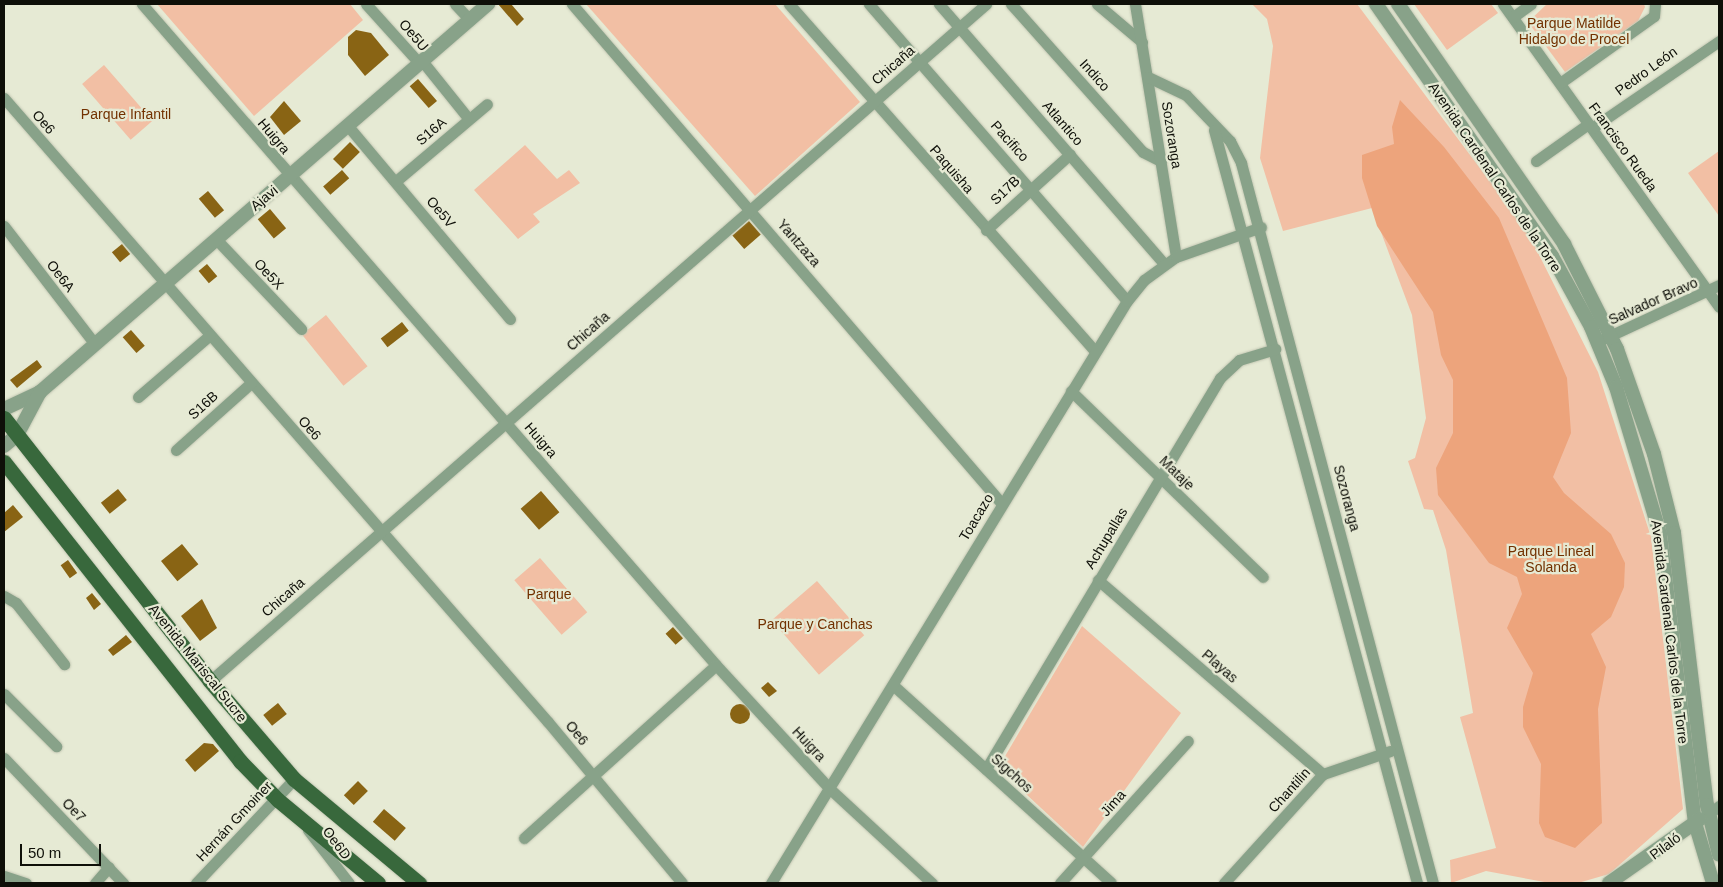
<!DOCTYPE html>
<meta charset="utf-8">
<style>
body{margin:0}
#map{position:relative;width:1723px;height:887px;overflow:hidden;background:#e6ead4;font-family:Arial,sans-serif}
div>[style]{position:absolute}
.green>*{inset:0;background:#f2bfa4;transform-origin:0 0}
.forest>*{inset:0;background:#eda47c}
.building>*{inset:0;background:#896414;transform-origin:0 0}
.round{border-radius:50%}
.roads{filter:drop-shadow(0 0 1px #c3c7b3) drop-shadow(0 0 1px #c3c7b3)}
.minor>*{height:11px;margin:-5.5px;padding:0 5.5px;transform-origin:5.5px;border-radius:5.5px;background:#88a289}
.tertiary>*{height:14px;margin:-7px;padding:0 7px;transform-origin:7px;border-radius:7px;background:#88a289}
.primary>*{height:15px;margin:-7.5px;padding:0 7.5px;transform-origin:7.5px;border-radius:7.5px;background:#38683c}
span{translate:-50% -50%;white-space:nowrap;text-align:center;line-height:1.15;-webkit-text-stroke:4.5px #e6ead4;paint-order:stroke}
.park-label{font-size:14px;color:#723100}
.street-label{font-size:14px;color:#0e0f08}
.frame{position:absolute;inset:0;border:5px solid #0e0f08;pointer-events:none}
.scale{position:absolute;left:20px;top:844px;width:81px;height:22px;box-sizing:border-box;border:2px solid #0e0f08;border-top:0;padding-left:6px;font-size:15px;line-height:18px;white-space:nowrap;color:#0e0f08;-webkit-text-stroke:4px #e6ead4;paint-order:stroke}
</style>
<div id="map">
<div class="green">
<i style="clip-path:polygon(157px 4px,350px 4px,363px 20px,254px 116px)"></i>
<i style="clip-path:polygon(586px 4px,775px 4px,860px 102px,755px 196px)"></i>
<i style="clip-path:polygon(1252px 4px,1357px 4px,1527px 231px,1598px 372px,1651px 537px,1683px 809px,1609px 874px,1578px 883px,1550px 883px,1486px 871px,1451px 883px,1450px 860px,1496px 848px,1460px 717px,1473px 713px,1446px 550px,1433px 510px,1424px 509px,1408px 461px,1415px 458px,1426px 418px,1412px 315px,1372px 208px,1283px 231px,1260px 158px,1273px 46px,1267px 19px)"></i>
<i style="clip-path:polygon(1414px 4px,1491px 4px,1498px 13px,1447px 50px)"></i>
<i style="clip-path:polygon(1547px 4px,1644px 4px,1645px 7px,1638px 21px,1565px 72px,1528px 22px)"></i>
<i style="left:104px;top:65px;width:74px;height:29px;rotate:49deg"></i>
<i style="clip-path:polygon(525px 145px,557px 179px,569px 170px,580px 183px,533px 214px,540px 222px,518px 239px,474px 190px)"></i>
<i style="clip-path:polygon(1719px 151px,1719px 216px,1688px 173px)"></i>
<i style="left:326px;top:315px;width:66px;height:31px;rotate:51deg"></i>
<i style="left:540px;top:558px;width:72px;height:34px;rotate:49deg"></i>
<i style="left:817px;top:581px;width:72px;height:60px;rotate:49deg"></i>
<i style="clip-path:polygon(1082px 626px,1181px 713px,1083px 847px,998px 768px)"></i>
</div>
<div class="forest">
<i style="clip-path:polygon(1400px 100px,1444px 147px,1499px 218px,1567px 378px,1571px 433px,1553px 477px,1564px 493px,1611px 534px,1625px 563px,1624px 587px,1611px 617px,1591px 634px,1606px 667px,1598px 709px,1602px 823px,1575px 848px,1545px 837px,1539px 823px,1541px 764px,1523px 727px,1523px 707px,1533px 673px,1507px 628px,1522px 594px,1517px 577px,1489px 563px,1438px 495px,1436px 468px,1453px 433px,1453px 380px,1441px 355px,1433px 312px,1377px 226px,1362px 178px,1362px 155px,1394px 144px,1392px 127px)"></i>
</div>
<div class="building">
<i style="clip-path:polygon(498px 4px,511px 4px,524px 19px,517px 26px)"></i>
<i style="clip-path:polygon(356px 30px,371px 33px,389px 55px,365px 76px,348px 55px,348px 37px)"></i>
<i style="left:418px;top:79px;width:29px;height:11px;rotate:49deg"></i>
<i style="clip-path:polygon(284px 101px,301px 121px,284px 135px,270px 117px)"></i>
<i style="left:350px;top:142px;width:14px;height:24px;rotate:45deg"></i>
<i style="left:342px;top:170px;width:11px;height:25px;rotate:49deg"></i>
<i style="left:208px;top:191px;width:25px;height:12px;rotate:50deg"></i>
<i style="left:270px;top:209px;width:25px;height:16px;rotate:50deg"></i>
<i style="left:749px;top:221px;width:18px;height:22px;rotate:49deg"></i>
<i style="left:122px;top:244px;width:13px;height:13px;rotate:51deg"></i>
<i style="left:207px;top:264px;width:16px;height:11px;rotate:50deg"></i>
<i style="left:402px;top:322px;width:11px;height:27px;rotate:52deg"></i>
<i style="left:131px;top:330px;width:21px;height:11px;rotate:49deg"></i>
<i style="clip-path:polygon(37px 360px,42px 367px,17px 388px,10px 380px)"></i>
<i style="left:118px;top:489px;width:14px;height:22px;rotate:51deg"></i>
<i style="left:541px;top:491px;width:28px;height:27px;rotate:49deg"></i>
<i style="clip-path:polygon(13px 505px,23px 517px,4px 532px,4px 513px)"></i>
<i style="left:182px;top:544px;width:26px;height:27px;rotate:51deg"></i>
<i style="left:68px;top:560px;width:16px;height:9px;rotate:55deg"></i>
<i style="clip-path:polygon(92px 593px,101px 604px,94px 610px,86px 598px)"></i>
<i style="clip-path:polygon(202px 599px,217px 628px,200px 641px,181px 616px)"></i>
<i style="left:673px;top:627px;width:15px;height:10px;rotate:48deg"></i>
<i style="clip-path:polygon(126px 635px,132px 642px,113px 656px,108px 650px)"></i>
<i style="clip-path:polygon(768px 682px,777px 691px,769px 697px,761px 688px)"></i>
<i style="left:278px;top:703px;width:14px;height:19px;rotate:51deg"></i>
<i class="round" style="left:730px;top:704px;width:20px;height:20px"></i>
<i style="clip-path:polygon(204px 743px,213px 744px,219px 751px,195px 772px,185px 760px)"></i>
<i style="left:358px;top:781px;width:14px;height:20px;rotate:45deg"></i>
<i style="left:384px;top:809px;width:29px;height:17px;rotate:41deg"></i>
</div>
<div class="roads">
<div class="minor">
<i style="left:142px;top:4px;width:875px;rotate:49.03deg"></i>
<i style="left:716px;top:665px;width:168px;rotate:47.4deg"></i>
<i style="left:830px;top:789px;width:139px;rotate:42.7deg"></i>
<i style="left:366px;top:4px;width:81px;rotate:48deg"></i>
<i style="left:455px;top:4px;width:22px;rotate:47deg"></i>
<i style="left:572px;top:4px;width:659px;rotate:49.3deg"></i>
<i style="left:789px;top:4px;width:463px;rotate:48.6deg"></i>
<i style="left:869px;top:4px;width:393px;rotate:49deg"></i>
<i style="left:939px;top:4px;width:344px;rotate:49.1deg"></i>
<i style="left:1011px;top:4px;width:198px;rotate:48.3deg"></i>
<i style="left:1143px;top:152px;width:20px;rotate:27deg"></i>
<i style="left:1097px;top:4px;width:59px;rotate:40.2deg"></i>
<i style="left:1135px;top:4px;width:256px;rotate:80.8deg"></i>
<i style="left:1503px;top:4px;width:372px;rotate:54.5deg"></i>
<i style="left:1513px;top:17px;width:22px;rotate:-36deg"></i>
<i style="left:423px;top:62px;width:72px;rotate:51.2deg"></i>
<i style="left:1148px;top:77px;width:42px;rotate:25.3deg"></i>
<i style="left:1186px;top:95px;width:64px;rotate:46.3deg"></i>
<i style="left:1230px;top:141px;width:25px;rotate:63deg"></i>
<i style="left:1241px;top:163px;width:745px;rotate:75.07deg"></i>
<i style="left:1560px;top:83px;width:115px;rotate:-35.5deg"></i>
<i style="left:1654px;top:16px;width:12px;rotate:-85deg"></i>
<i style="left:4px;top:98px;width:828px;rotate:48.92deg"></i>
<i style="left:548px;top:722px;width:209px;rotate:50.2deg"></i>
<i style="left:348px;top:126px;width:252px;rotate:50deg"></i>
<i style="left:1592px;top:128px;width:154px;rotate:-34.4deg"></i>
<i style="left:1214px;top:130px;width:780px;rotate:74.91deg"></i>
<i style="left:1536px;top:161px;width:64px;rotate:-35.4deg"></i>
<i style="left:396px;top:181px;width:119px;rotate:-40.2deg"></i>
<i style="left:4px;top:226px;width:149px;rotate:52.4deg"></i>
<i style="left:986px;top:230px;width:113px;rotate:-42.1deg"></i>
<i style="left:216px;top:239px;width:124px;rotate:46.6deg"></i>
<i style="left:1603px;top:339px;width:128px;rotate:-25deg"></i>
<i style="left:1071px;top:391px;width:267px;rotate:44.1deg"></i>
<i style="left:138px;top:397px;width:94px;rotate:-40.7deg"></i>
<i style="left:176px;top:450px;width:101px;rotate:-41.8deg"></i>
<i style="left:1098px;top:580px;width:297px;rotate:40.8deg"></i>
<i style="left:4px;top:596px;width:14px;rotate:30deg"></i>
<i style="left:16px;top:603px;width:78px;rotate:51.8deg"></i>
<i style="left:210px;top:681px;width:1030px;rotate:-41.1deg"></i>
<i style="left:893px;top:685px;width:294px;rotate:42.2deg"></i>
<i style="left:4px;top:694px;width:74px;rotate:45deg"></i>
<i style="left:4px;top:758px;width:173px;rotate:46.4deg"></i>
<i style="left:986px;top:769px;width:456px;rotate:-59.1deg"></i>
<i style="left:1220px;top:378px;width:26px;rotate:-43deg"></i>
<i style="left:1239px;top:360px;width:38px;rotate:-17deg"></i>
<i style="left:1708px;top:814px;width:14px;rotate:-36deg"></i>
<i style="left:308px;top:830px;width:67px;rotate:52.3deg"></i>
<i style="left:524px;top:838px;width:258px;rotate:-42deg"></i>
<i style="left:4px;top:876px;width:23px;rotate:18deg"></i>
<i style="left:95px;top:883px;width:21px;rotate:-49deg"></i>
<i style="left:196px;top:883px;width:143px;rotate:-46.7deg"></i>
<i style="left:771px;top:883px;width:682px;rotate:-58.55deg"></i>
<i style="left:1127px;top:301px;width:27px;rotate:-51deg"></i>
<i style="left:1144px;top:280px;width:39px;rotate:-36deg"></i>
<i style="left:1176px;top:257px;width:90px;rotate:-19.4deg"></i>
<i style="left:1060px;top:883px;width:191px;rotate:-48deg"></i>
<i style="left:1224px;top:883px;width:147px;rotate:-47.8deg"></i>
<i style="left:1323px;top:774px;width:71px;rotate:-18.9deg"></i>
</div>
<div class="tertiary">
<i style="left:1376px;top:4px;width:307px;rotate:55.1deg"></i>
<i style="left:1552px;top:256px;width:81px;rotate:61.2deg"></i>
<i style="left:1591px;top:327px;width:65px;rotate:67.4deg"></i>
<i style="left:1616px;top:387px;width:153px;rotate:73.3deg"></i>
<i style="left:1660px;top:534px;width:291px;rotate:83.1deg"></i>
<i style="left:1695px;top:823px;width:63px;rotate:73.3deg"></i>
<i style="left:1398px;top:4px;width:292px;rotate:55.3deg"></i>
<i style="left:1564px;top:244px;width:118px;rotate:63.2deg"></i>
<i style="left:1617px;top:349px;width:111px;rotate:70.6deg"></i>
<i style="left:1654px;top:454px;width:81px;rotate:75.8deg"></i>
<i style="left:1674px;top:533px;width:274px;rotate:83.1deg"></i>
<i style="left:1707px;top:805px;width:51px;rotate:76.5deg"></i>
<i style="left:4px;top:409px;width:40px;rotate:-25deg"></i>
<i style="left:40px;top:392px;width:593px;rotate:-40.89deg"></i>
<i style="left:4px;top:446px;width:17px;rotate:-40deg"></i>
<i style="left:17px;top:435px;width:49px;rotate:-61.9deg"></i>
<i style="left:1609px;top:883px;width:111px;rotate:-35.1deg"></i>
</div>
<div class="primary">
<i style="left:4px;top:418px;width:334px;rotate:51.9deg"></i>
<i style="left:210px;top:681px;width:129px;rotate:49.4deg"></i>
<i style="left:294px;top:779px;width:163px;rotate:39.8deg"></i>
<i style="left:4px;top:462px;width:381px;rotate:51.7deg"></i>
<i style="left:240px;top:761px;width:54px;rotate:45.7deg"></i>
<i style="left:278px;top:800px;width:130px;rotate:39.7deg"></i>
</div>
</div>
<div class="park-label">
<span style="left:1574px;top:31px">Parque Matilde<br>Hidalgo de Procel</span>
<span style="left:126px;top:114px">Parque Infantil</span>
<span style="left:1551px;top:559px">Parque Lineal<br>Solanda</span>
<span style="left:549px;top:594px">Parque</span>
<span style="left:815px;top:624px">Parque y Canchas</span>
</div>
<div class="street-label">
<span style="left:414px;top:35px;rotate:49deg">Oe5U</span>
<span style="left:893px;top:65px;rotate:-41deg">Chicaña</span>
<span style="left:1646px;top:71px;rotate:-36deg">Pedro León</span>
<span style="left:1095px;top:75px;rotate:48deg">Indico</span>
<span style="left:44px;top:122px;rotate:49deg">Oe6</span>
<span style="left:1063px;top:123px;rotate:49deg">Atlantico</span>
<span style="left:431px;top:131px;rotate:-41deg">S16A</span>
<span style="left:1172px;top:135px;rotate:81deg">Sozoranga</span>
<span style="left:274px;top:136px;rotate:50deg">Huigra</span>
<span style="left:1010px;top:141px;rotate:48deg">Pacifico</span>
<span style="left:1623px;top:147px;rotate:54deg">Francisco Rueda</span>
<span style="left:952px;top:169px;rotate:49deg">Paquisha</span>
<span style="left:1495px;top:177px;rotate:56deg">Avenida Cardenal Carlos de la Torre</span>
<span style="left:1005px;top:190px;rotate:-44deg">S17B</span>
<span style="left:264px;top:198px;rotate:-40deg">Ajavi</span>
<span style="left:441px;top:212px;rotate:50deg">Oe5V</span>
<span style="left:799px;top:243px;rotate:49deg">Yantzaza</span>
<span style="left:269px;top:274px;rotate:47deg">Oe5X</span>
<span style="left:61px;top:276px;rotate:52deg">Oe6A</span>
<span style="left:1653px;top:301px;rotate:-24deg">Salvador Bravo</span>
<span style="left:588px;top:331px;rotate:-41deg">Chicaña</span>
<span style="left:203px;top:405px;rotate:-42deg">S16B</span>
<span style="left:310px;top:428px;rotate:49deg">Oe6</span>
<span style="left:541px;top:440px;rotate:49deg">Huigra</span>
<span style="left:1177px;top:473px;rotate:44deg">Mataje</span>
<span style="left:1347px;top:498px;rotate:75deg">Sozoranga</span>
<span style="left:976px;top:517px;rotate:-59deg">Toacazo</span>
<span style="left:1106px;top:538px;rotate:-59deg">Achupallas</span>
<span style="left:283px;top:597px;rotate:-41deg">Chicaña</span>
<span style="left:1670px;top:632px;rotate:83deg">Avenida Cardenal Carlos de la Torre</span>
<span style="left:198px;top:663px;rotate:51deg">Avenida Mariscal Sucre</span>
<span style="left:1220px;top:666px;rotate:41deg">Playas</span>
<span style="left:577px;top:733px;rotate:51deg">Oe6</span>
<span style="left:809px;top:744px;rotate:47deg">Huigra</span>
<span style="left:1012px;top:773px;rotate:42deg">Sigchos</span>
<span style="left:1289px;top:790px;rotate:-48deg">Chantilin</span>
<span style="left:1113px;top:803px;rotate:-48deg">Jima</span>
<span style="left:74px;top:810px;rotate:46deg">Oe7</span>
<span style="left:234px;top:821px;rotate:-47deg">Hernán Gmoiner</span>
<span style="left:337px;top:843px;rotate:53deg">Oe6D</span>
<span style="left:1665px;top:846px;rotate:-37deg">Pilaló</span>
</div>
<div class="frame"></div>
<div class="scale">50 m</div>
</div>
